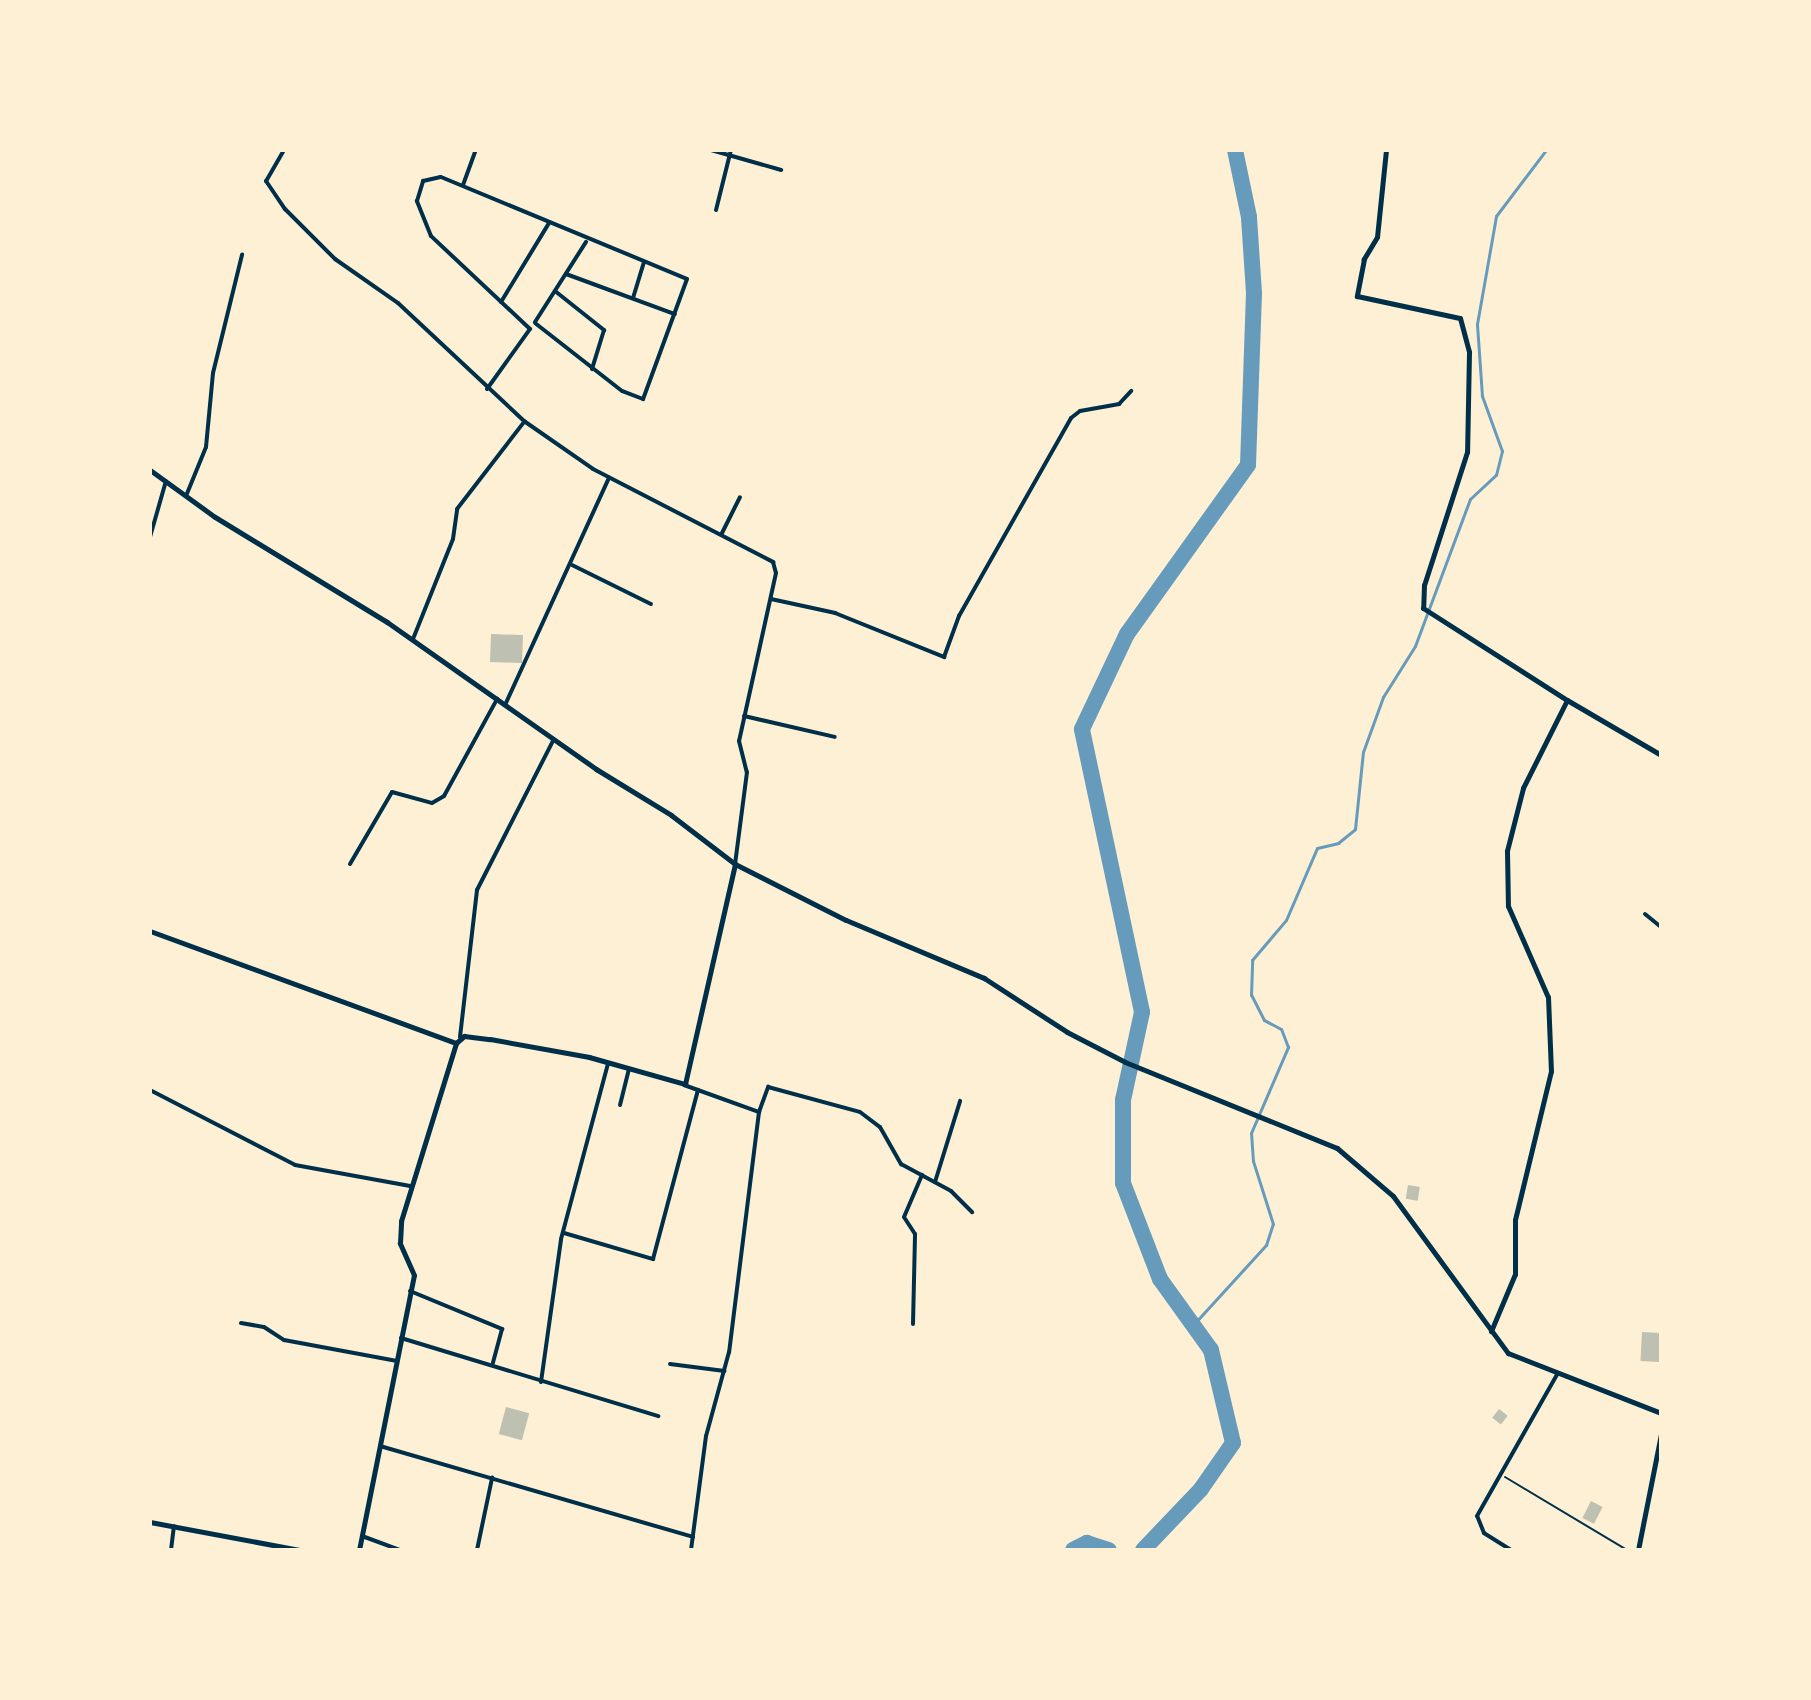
<!DOCTYPE html>
<style>
body{margin:0}
#map{position:relative;width:1811px;height:1700px;overflow:hidden;background:#fdf0d5;font-family:"Roboto Condensed",sans-serif}
div>[style]{position:absolute}
.stream>*{height:3px;margin:-1.5px;padding:0 1.5px;transform-origin:1.5px;border-radius:1.5px;background:#669bbc}
.river>*{height:16px;margin:-8px;padding:0 8px;transform-origin:8px;border-radius:8px;background:#669bbc}
.building>*{inset:0;background:#bec0b2;transform-origin:0 0}
.path>*{height:2px;margin:-1px;padding:0 1px;transform-origin:1px;border-radius:1px;background:#003049}
.minor>*{height:4px;margin:-2px;padding:0 2px;transform-origin:2px;border-radius:2px;background:#003049}
.tertiary>*{height:5px;margin:-2.5px;padding:0 2.5px;transform-origin:2.5px;border-radius:2.5px;background:#003049}
span{translate:-50% -50%;white-space:nowrap;text-align:center;line-height:1.15;-webkit-text-stroke:6px #fdf0d5;paint-order:stroke}
.frame{position:absolute;inset:0;border:152px solid #fdf0d5;pointer-events:none}
</style>
<div id="map">
<div class="stream">
<i style="left:1192px;top:1326px;width:110px;rotate:-47.6deg"></i>
<i style="left:1266px;top:1245px;width:22px;rotate:-72deg"></i>
<i style="left:1273px;top:1224px;width:66px;rotate:-107.6deg"></i>
<i style="left:1253px;top:1161px;width:28px;rotate:-94deg"></i>
<i style="left:1251px;top:1133px;width:94px;rotate:-66.7deg"></i>
<i style="left:1288px;top:1047px;width:19px;rotate:-111deg"></i>
<i style="left:1281px;top:1029px;width:19px;rotate:-152deg"></i>
<i style="left:1264px;top:1020px;width:28px;rotate:-117deg"></i>
<i style="left:1251px;top:995px;width:35px;rotate:-88deg"></i>
<i style="left:1252px;top:960px;width:52px;rotate:-49.6deg"></i>
<i style="left:1286px;top:920px;width:78px;rotate:-66.7deg"></i>
<i style="left:1317px;top:848px;width:22px;rotate:-13deg"></i>
<i style="left:1338px;top:843px;width:22px;rotate:-39deg"></i>
<i style="left:1355px;top:829px;width:77px;rotate:-84.1deg"></i>
<i style="left:1363px;top:752px;width:59px;rotate:-70deg"></i>
<i style="left:1383px;top:697px;width:60px;rotate:-57.9deg"></i>
<i style="left:1415px;top:646px;width:157px;rotate:-69.5deg"></i>
<i style="left:1470px;top:499px;width:35px;rotate:-43deg"></i>
<i style="left:1496px;top:475px;width:25px;rotate:-76deg"></i>
<i style="left:1502px;top:451px;width:59px;rotate:-110deg"></i>
<i style="left:1482px;top:396px;width:72px;rotate:-94deg"></i>
<i style="left:1477px;top:324px;width:110px;rotate:-80deg"></i>
<i style="left:1496px;top:216px;width:83px;rotate:-52.9deg"></i>
</div>
<div class="river">
<i style="left:1073px;top:1550px;width:16px;rotate:-27deg"></i>
<i style="left:1087px;top:1543px;width:23px;rotate:18deg"></i>
<i style="left:1143px;top:1550px;width:84px;rotate:-46.4deg"></i>
<i style="left:1201px;top:1489px;width:56px;rotate:-55.2deg"></i>
<i style="left:1233px;top:1443px;width:96px;rotate:-103.3deg"></i>
<i style="left:1211px;top:1350px;width:87px;rotate:-125.7deg"></i>
<i style="left:1160px;top:1279px;width:103px;rotate:-111.1deg"></i>
<i style="left:1123px;top:1183px;width:83px;rotate:-90deg"></i>
<i style="left:1123px;top:1100px;width:90px;rotate:-77.8deg"></i>
<i style="left:1142px;top:1012px;width:289px;rotate:-102deg"></i>
<i style="left:1082px;top:729px;width:105px;rotate:-64.7deg"></i>
<i style="left:1127px;top:634px;width:208px;rotate:-54.4deg"></i>
<i style="left:1248px;top:465px;width:172px;rotate:-88deg"></i>
<i style="left:1254px;top:293px;width:76px;rotate:-93.8deg"></i>
<i style="left:1249px;top:217px;width:68px;rotate:-101.8deg"></i>
</div>
<div class="building">
<i style="left:491px;top:634px;width:32px;height:28px;rotate:2deg"></i>
<i style="left:1408px;top:1185px;width:12px;height:14px;rotate:9deg"></i>
<i style="left:1642px;top:1332px;width:19px;height:29px;rotate:3deg"></i>
<i style="left:506px;top:1407px;width:24px;height:28px;rotate:15deg"></i>
<i style="left:1499px;top:1409px;width:11px;height:11px;rotate:38deg"></i>
<i style="left:1591px;top:1501px;width:13px;height:19px;rotate:27deg"></i>
</div>
<div class="path">
<i style="left:1505px;top:1477px;width:142px;rotate:30.9deg"></i>
</div>
<div class="minor">
<i style="left:284px;top:150px;width:36px;rotate:120deg"></i>
<i style="left:266px;top:181px;width:34px;rotate:56deg"></i>
<i style="left:285px;top:209px;width:71px;rotate:45deg"></i>
<i style="left:335px;top:259px;width:77px;rotate:34.9deg"></i>
<i style="left:398px;top:303px;width:173px;rotate:43.1deg"></i>
<i style="left:524px;top:421px;width:84px;rotate:34.8deg"></i>
<i style="left:593px;top:469px;width:203px;rotate:27.3deg"></i>
<i style="left:773px;top:562px;width:11px;rotate:75deg"></i>
<i style="left:776px;top:573px;width:172px;rotate:102.4deg"></i>
<i style="left:739px;top:741px;width:32px;rotate:76deg"></i>
<i style="left:747px;top:772px;width:93px;rotate:97.4deg"></i>
<i style="left:649px;top:150px;width:6px"></i>
<i style="left:711px;top:150px;width:73px;rotate:15.9deg"></i>
<i style="left:463px;top:185px;width:37px;rotate:-70deg"></i>
<i style="left:716px;top:210px;width:62px;rotate:-76deg"></i>
<i style="left:566px;top:274px;width:116px;rotate:20.2deg"></i>
<i style="left:555px;top:291px;width:63px;rotate:38.5deg"></i>
<i style="left:604px;top:330px;width:41px;rotate:107.1deg"></i>
<i style="left:633px;top:298px;width:38px;rotate:-73deg"></i>
<i style="left:501px;top:302px;width:92px;rotate:-58.7deg"></i>
<i style="left:535px;top:322px;width:95px;rotate:-57.5deg"></i>
<i style="left:530px;top:329px;width:136px;rotate:-136.8deg"></i>
<i style="left:431px;top:236px;width:38px;rotate:-112deg"></i>
<i style="left:417px;top:201px;width:21px;rotate:-73deg"></i>
<i style="left:423px;top:181px;width:18px;rotate:-13deg"></i>
<i style="left:441px;top:177px;width:266px;rotate:22.5deg"></i>
<i style="left:687px;top:279px;width:128px;rotate:110.1deg"></i>
<i style="left:643px;top:399px;width:22px;rotate:-159deg"></i>
<i style="left:622px;top:391px;width:110px;rotate:-142deg"></i>
<i style="left:487px;top:389px;width:74px;rotate:-54.4deg"></i>
<i style="left:186px;top:496px;width:53px;rotate:-67.8deg"></i>
<i style="left:206px;top:447px;width:74px;rotate:-84.6deg"></i>
<i style="left:213px;top:373px;width:122px;rotate:-76.2deg"></i>
<i style="left:722px;top:533px;width:40px;rotate:-63.4deg"></i>
<i style="left:150px;top:537px;width:58px;rotate:-74.1deg"></i>
<i style="left:572px;top:565px;width:88px;rotate:26.3deg"></i>
<i style="left:771px;top:599px;width:66px;rotate:12.3deg"></i>
<i style="left:835px;top:613px;width:118px;rotate:22deg"></i>
<i style="left:944px;top:657px;width:44px;rotate:-69.9deg"></i>
<i style="left:959px;top:616px;width:227px;rotate:-60.5deg"></i>
<i style="left:1071px;top:418px;width:11px;rotate:-38deg"></i>
<i style="left:1080px;top:411px;width:40px;rotate:-10deg"></i>
<i style="left:1119px;top:404px;width:18px;rotate:-47deg"></i>
<i style="left:413px;top:639px;width:108px;rotate:-68.2deg"></i>
<i style="left:453px;top:539px;width:30px;rotate:-82deg"></i>
<i style="left:457px;top:509px;width:110px;rotate:-52.4deg"></i>
<i style="left:505px;top:705px;width:250px;rotate:-65.4deg"></i>
<i style="left:744px;top:716px;width:93px;rotate:13deg"></i>
<i style="left:350px;top:864px;width:83px;rotate:-59.7deg"></i>
<i style="left:392px;top:792px;width:41px;rotate:15.4deg"></i>
<i style="left:432px;top:803px;width:14px;rotate:-30deg"></i>
<i style="left:444px;top:796px;width:111px;rotate:-61.3deg"></i>
<i style="left:1645px;top:914px;width:21px;rotate:39deg"></i>
<i style="left:460px;top:1037px;width:148px;rotate:-83.4deg"></i>
<i style="left:477px;top:890px;width:169px;rotate:-63deg"></i>
<i style="left:684px;top:1085px;width:80px;rotate:19.8deg"></i>
<i style="left:759px;top:1112px;width:242px;rotate:97.1deg"></i>
<i style="left:729px;top:1352px;width:87px;rotate:105.3deg"></i>
<i style="left:706px;top:1436px;width:115px;rotate:97.5deg"></i>
<i style="left:150px;top:1090px;width:163px;rotate:27.3deg"></i>
<i style="left:295px;top:1165px;width:117px;rotate:10.3deg"></i>
<i style="left:620px;top:1105px;width:37px;rotate:-76deg"></i>
<i style="left:759px;top:1112px;width:27px;rotate:-70deg"></i>
<i style="left:768px;top:1087px;width:95px;rotate:15.2deg"></i>
<i style="left:860px;top:1112px;width:25px;rotate:37deg"></i>
<i style="left:880px;top:1127px;width:43px;rotate:60.4deg"></i>
<i style="left:901px;top:1164px;width:57px;rotate:28.4deg"></i>
<i style="left:951px;top:1191px;width:30px;rotate:45deg"></i>
<i style="left:935px;top:1182px;width:85px;rotate:-72.8deg"></i>
<i style="left:564px;top:1233px;width:93px;rotate:16.3deg"></i>
<i style="left:653px;top:1259px;width:175px;rotate:-75.1deg"></i>
<i style="left:410px;top:1291px;width:100px;rotate:22.4deg"></i>
<i style="left:502px;top:1329px;width:35px;rotate:105deg"></i>
<i style="left:241px;top:1323px;width:23px;rotate:10deg"></i>
<i style="left:264px;top:1327px;width:24px;rotate:33deg"></i>
<i style="left:284px;top:1340px;width:115px;rotate:10.5deg"></i>
<i style="left:913px;top:1324px;width:90px;rotate:-88.7deg"></i>
<i style="left:915px;top:1234px;width:20px;rotate:-123deg"></i>
<i style="left:904px;top:1217px;width:46px;rotate:-66.8deg"></i>
<i style="left:401px;top:1338px;width:269px;rotate:16.9deg"></i>
<i style="left:670px;top:1364px;width:55px;rotate:7.3deg"></i>
<i style="left:541px;top:1382px;width:144px;rotate:-82deg"></i>
<i style="left:561px;top:1239px;width:182px;rotate:-75deg"></i>
<i style="left:380px;top:1446px;width:326px;rotate:16.2deg"></i>
<i style="left:362px;top:1536px;width:40px;rotate:20.2deg"></i>
<i style="left:171px;top:1550px;width:24px;rotate:-83deg"></i>
<i style="left:477px;top:1550px;width:74px;rotate:-78.2deg"></i>
<i style="left:1511px;top:1550px;width:32px;rotate:-148deg"></i>
<i style="left:1484px;top:1533px;width:18px;rotate:-112deg"></i>
<i style="left:1477px;top:1516px;width:164px;rotate:-60.5deg"></i>
</div>
<div class="tertiary">
<i style="left:1386px;top:150px;width:87px;rotate:95.9deg"></i>
<i style="left:1377px;top:237px;width:26px;rotate:121deg"></i>
<i style="left:1364px;top:259px;width:38px;rotate:101deg"></i>
<i style="left:1357px;top:296px;width:105px;rotate:12.1deg"></i>
<i style="left:1460px;top:318px;width:35px;rotate:75deg"></i>
<i style="left:1469px;top:352px;width:100px;rotate:91.1deg"></i>
<i style="left:1467px;top:452px;width:140px;rotate:107.9deg"></i>
<i style="left:1424px;top:585px;width:23px;rotate:92deg"></i>
<i style="left:1423px;top:608px;width:171px;rotate:32.6deg"></i>
<i style="left:1567px;top:700px;width:98px;rotate:116.6deg"></i>
<i style="left:1523px;top:788px;width:65px;rotate:104.3deg"></i>
<i style="left:1507px;top:851px;width:55px;rotate:89deg"></i>
<i style="left:1508px;top:906px;width:99px;rotate:66.3deg"></i>
<i style="left:1548px;top:997px;width:74px;rotate:87.7deg"></i>
<i style="left:1551px;top:1071px;width:153px;rotate:103.6deg"></i>
<i style="left:1515px;top:1220px;width:54px;rotate:90deg"></i>
<i style="left:1515px;top:1274px;width:62px;rotate:112.8deg"></i>
<i style="left:150px;top:470px;width:80px;rotate:35.9deg"></i>
<i style="left:215px;top:517px;width:202px;rotate:31.4deg"></i>
<i style="left:387px;top:622px;width:256px;rotate:35.1deg"></i>
<i style="left:596px;top:769px;width:88px;rotate:31.5deg"></i>
<i style="left:671px;top:815px;width:81px;rotate:37.4deg"></i>
<i style="left:735px;top:864px;width:124px;rotate:26.8deg"></i>
<i style="left:846px;top:920px;width:150px;rotate:22.8deg"></i>
<i style="left:984px;top:978px;width:99px;rotate:33deg"></i>
<i style="left:1067px;top:1032px;width:65px;rotate:27.3deg"></i>
<i style="left:1125px;top:1062px;width:229px;rotate:22.1deg"></i>
<i style="left:1337px;top:1148px;width:74px;rotate:40.6deg"></i>
<i style="left:1393px;top:1196px;width:195px;rotate:53.8deg"></i>
<i style="left:1508px;top:1353px;width:164px;rotate:21.4deg"></i>
<i style="left:1567px;top:700px;width:109px;rotate:30.3deg"></i>
<i style="left:150px;top:931px;width:326px;rotate:20.1deg"></i>
<i style="left:150px;top:1522px;width:152px;rotate:10.6deg"></i>
<i style="left:359px;top:1550px;width:280px;rotate:-78.7deg"></i>
<i style="left:414px;top:1275px;width:35px;rotate:-114deg"></i>
<i style="left:400px;top:1243px;width:22px;rotate:-87deg"></i>
<i style="left:401px;top:1221px;width:186px;rotate:-72.8deg"></i>
<i style="left:456px;top:1043px;width:11px;rotate:-41deg"></i>
<i style="left:464px;top:1036px;width:26px;rotate:7deg"></i>
<i style="left:490px;top:1039px;width:101px;rotate:10.3deg"></i>
<i style="left:589px;top:1057px;width:100px;rotate:15.7deg"></i>
<i style="left:685px;top:1084px;width:226px;rotate:-77.2deg"></i>
<i style="left:1638px;top:1550px;width:118px;rotate:-78.8deg"></i>
</div>
<div class="frame"></div>
</div>
